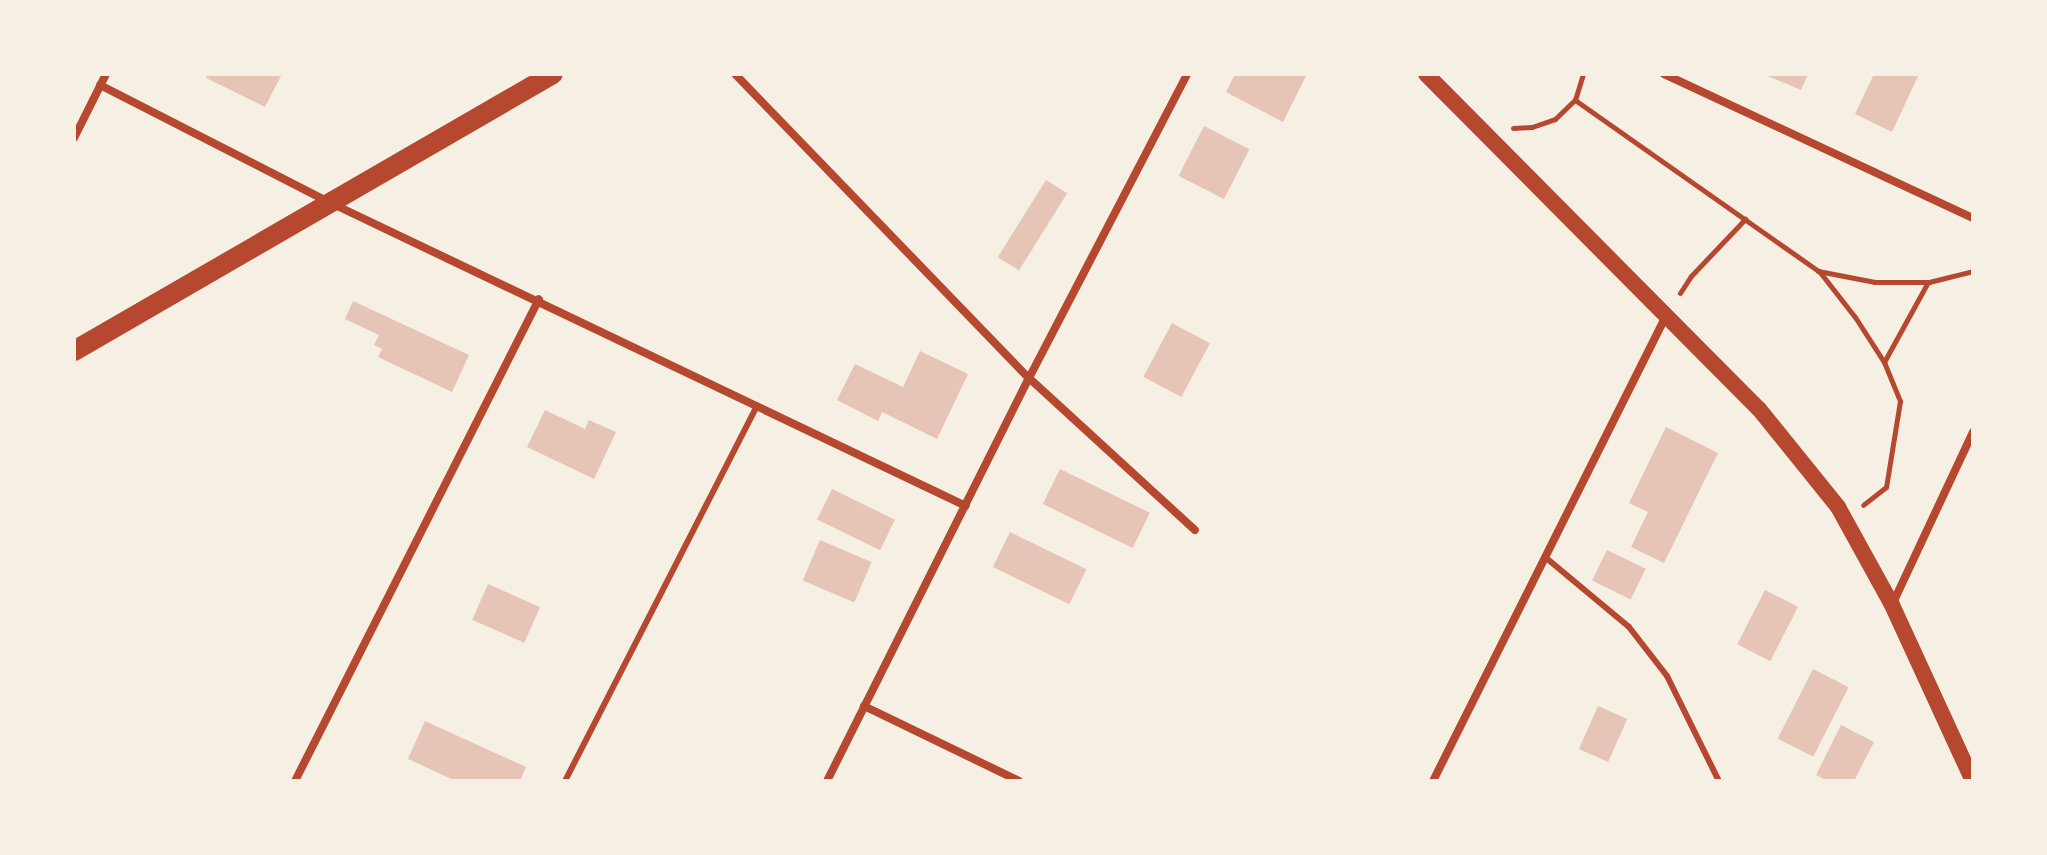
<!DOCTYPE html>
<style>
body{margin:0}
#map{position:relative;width:2047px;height:855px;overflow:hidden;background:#f6efe4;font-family:"Exo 2",sans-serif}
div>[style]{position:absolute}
.building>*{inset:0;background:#e6c5b7;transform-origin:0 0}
.path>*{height:5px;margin:-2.5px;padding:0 2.5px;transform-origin:2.5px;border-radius:2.5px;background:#b5482f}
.service>*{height:6px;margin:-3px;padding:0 3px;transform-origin:3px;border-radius:3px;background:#b5482f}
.minor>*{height:8px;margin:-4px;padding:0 4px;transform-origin:4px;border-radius:4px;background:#b5482f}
.secondary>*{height:16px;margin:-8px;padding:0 8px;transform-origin:8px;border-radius:8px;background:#b5482f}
.primary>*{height:20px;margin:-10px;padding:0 10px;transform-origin:10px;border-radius:10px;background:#b5482f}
span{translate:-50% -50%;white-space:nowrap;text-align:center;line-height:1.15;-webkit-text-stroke:7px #f6efe4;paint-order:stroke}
.frame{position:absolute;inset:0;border:76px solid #f6efe4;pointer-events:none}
</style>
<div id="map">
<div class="building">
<i style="clip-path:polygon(208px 74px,282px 74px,265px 107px,206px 78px)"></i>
<i style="clip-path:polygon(1235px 74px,1307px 74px,1283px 122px,1226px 92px)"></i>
<i style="clip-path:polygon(1763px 74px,1808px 74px,1801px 90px)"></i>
<i style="clip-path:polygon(1874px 74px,1919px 74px,1892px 132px,1855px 114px)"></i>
<i style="left:1204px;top:126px;width:51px;height:56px;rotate:27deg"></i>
<i style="left:1046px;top:180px;width:25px;height:91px;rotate:32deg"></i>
<i style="clip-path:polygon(353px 301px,469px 355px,452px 392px,378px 357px,382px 349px,374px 345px,379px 335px,345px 319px)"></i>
<i style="left:1172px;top:323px;width:43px;height:61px;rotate:28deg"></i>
<i style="clip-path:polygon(920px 351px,968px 374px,937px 439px,882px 412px,878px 421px,837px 400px,855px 364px,903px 387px)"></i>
<i style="clip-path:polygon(545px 410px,585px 429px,589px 420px,616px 432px,594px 479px,527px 447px)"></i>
<i style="clip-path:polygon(1666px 427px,1718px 453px,1664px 563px,1631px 547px,1648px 512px,1629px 503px)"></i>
<i style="left:1060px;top:469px;width:100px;height:39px;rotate:26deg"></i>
<i style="left:832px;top:489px;width:70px;height:34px;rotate:26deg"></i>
<i style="left:1010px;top:532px;width:85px;height:39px;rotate:26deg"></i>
<i style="left:820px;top:540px;width:56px;height:44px;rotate:23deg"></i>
<i style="left:1607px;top:550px;width:43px;height:34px;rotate:26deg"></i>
<i style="left:488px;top:584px;width:57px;height:39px;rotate:24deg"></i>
<i style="left:1765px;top:590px;width:37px;height:61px;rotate:27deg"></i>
<i style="left:1813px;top:669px;width:40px;height:78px;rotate:27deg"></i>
<i style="left:1598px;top:706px;width:32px;height:47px;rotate:24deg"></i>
<i style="clip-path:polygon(425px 721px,526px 767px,520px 781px,456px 781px,408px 759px)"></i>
<i style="clip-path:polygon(1841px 725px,1874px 742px,1854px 781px,1828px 781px,1816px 775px)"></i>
</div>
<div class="path">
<i style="left:1575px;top:100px;width:297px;rotate:35.1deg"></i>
<i style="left:1818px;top:271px;width:58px;rotate:10.9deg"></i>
<i style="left:1875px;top:282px;width:54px"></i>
<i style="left:1929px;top:282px;width:45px;rotate:-14deg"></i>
<i style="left:1513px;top:128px;width:19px;rotate:-3deg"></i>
<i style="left:1532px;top:127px;width:24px;rotate:-19deg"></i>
<i style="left:1555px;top:119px;width:28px;rotate:-44deg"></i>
<i style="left:1575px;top:100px;width:27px;rotate:-73deg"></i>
<i style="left:1819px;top:271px;width:58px;rotate:52deg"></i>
<i style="left:1855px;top:317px;width:54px;rotate:57.2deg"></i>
<i style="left:1884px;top:362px;width:42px;rotate:67.7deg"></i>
<i style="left:1900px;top:401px;width:87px;rotate:99.2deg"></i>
<i style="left:1886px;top:487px;width:29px;rotate:142deg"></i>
<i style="left:1680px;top:293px;width:20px;rotate:-57deg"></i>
<i style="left:1691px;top:276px;width:79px;rotate:-46.5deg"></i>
<i style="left:1884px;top:362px;width:91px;rotate:-61.2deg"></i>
</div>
<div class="service">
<i style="left:1545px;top:557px;width:109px;rotate:39.8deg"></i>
<i style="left:1629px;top:627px;width:62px;rotate:52.2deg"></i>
<i style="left:1667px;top:676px;width:117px;rotate:63.7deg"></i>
<i style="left:565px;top:781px;width:422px;rotate:-62.9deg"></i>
</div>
<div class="minor">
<i style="left:735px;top:74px;width:423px;rotate:46deg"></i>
<i style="left:1029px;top:378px;width:225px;rotate:42.5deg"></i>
<i style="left:1664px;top:74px;width:341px;rotate:25deg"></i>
<i style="left:100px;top:85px;width:262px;rotate:27.1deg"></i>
<i style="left:333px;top:204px;width:701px;rotate:25.51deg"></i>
<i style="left:74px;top:138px;width:72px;rotate:-63.4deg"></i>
<i style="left:1892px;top:605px;width:191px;rotate:-64.9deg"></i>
<i style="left:864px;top:706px;width:172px;rotate:25.8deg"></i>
<i style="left:295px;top:781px;width:540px;rotate:-63.15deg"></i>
<i style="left:827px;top:781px;width:451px;rotate:-63.4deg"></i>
<i style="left:1029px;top:378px;width:343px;rotate:-62.5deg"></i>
<i style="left:1433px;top:781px;width:518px;rotate:-63.39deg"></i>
</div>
<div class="secondary">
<i style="left:1426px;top:74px;width:472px;rotate:45.2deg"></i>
<i style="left:1759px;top:409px;width:126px;rotate:51.1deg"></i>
<i style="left:1838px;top:507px;width:112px;rotate:61.1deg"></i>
<i style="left:1892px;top:605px;width:194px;rotate:65.3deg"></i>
</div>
<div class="primary">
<i style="left:74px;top:351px;width:553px;rotate:-30.04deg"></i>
</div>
<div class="frame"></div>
</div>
